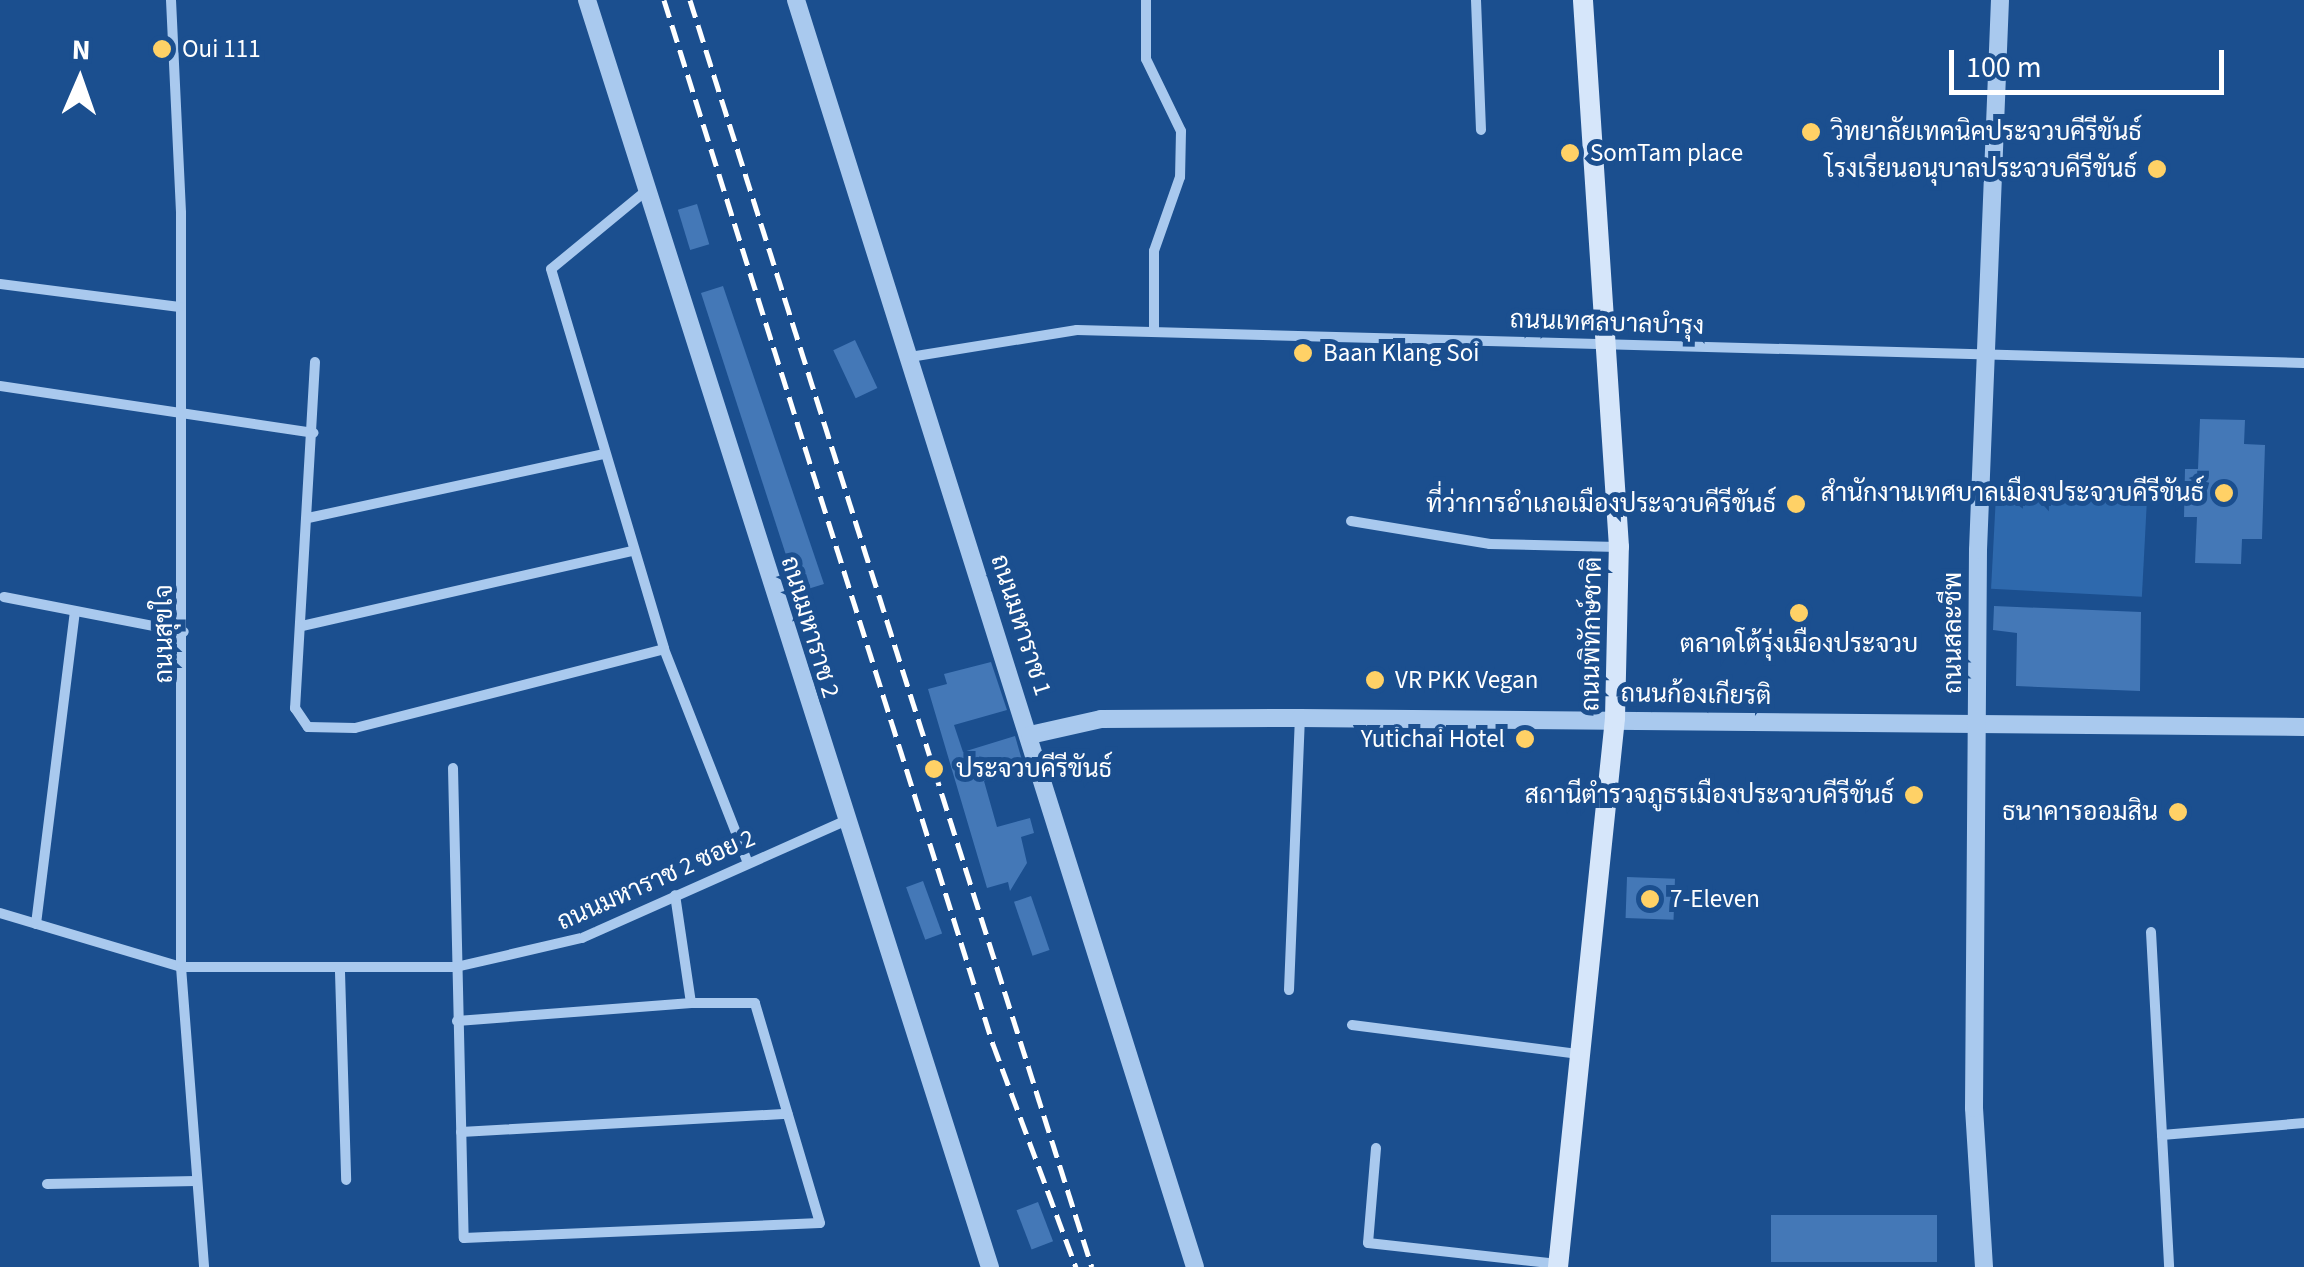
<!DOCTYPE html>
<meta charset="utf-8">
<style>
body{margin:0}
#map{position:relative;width:2304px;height:1267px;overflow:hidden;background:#1b4f8f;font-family:"Source Sans 3",Sarabun,sans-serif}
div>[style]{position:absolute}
.green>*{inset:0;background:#2e69ad;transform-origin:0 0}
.building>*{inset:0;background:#4478b7;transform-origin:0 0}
.minor>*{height:10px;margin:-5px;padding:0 5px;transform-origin:5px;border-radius:5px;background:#a9c9ee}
.tertiary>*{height:18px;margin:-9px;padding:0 9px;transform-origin:9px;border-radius:9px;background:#a9c9ee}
.secondary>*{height:20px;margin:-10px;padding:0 10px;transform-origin:10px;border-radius:10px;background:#d6e6fa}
.rail>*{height:5px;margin-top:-2.5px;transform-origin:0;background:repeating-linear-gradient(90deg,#fff 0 18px,transparent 0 26px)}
.dots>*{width:28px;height:28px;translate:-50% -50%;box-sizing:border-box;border:5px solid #1b4f8f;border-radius:50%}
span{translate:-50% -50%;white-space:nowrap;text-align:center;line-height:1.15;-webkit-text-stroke:10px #1b4f8f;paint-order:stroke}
.poi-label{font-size:25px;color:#fff}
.left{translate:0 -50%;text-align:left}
.right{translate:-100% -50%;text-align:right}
.street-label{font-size:25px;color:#fff}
.north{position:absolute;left:30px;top:30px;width:100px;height:100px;-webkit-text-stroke:8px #1b4f8f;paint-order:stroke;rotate:2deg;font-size:28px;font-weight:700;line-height:40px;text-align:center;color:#fff}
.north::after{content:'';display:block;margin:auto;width:35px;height:45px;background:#fff;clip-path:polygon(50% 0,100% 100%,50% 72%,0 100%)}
.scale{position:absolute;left:1949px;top:50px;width:275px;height:45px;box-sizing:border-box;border:5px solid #fff;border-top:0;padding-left:12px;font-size:30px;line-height:35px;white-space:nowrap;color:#fff;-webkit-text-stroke:8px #1b4f8f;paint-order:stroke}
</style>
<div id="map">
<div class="green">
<i style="left:1996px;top:495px;width:151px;height:94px;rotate:3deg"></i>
</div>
<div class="building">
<i style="left:697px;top:204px;width:42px;height:20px;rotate:73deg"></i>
<i style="clip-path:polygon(723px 286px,824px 584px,798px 592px,701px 293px)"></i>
<i style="left:855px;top:340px;width:53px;height:24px;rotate:65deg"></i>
<i style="clip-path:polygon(2200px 419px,2245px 420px,2244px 444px,2265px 445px,2262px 539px,2242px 539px,2241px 564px,2195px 563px,2197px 517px,2184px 517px,2185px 469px,2198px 469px)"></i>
<i style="clip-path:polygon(1994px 606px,2141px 612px,2140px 691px,2016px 686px,2017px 633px,1993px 630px)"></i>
<i style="clip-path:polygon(991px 662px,1007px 710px,954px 725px,963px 752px,1015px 736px,1024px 767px,984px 781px,997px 827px,1030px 818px,1034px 833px,1021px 837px,1027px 863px,1010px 891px,1008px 882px,987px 888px,928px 689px,947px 684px,944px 674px)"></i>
<i style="left:1627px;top:877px;width:48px;height:41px;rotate:2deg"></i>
<i style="left:923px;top:881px;width:56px;height:18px;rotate:70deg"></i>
<i style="left:1031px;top:896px;width:57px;height:18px;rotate:71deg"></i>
<i style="left:1038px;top:1202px;width:42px;height:23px;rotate:69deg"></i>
<i style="left:1771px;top:1215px;width:166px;height:47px"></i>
</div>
<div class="minor">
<i style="left:171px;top:0;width:213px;rotate:87.3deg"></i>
<i style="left:181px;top:213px;width:754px;rotate:90deg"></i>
<i style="left:181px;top:967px;width:301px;rotate:85.6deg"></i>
<i style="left:1146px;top:0;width:59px;rotate:90deg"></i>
<i style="left:1146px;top:59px;width:80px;rotate:64.1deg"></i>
<i style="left:1181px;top:131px;width:46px;rotate:91.2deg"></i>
<i style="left:1180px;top:177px;width:78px;rotate:109.4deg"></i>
<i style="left:1154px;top:251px;width:80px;rotate:90deg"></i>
<i style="left:1476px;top:0;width:130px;rotate:87.8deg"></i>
<i style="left:647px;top:190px;width:124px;rotate:140.5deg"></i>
<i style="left:551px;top:269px;width:396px;rotate:73.4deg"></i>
<i style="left:664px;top:649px;width:228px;rotate:68.6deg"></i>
<i style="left:0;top:284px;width:181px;rotate:7.3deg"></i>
<i style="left:910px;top:357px;width:169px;rotate:-9.2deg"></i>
<i style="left:1077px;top:330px;width:1227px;rotate:1.54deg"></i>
<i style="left:315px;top:362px;width:347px;rotate:93.3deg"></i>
<i style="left:295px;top:708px;width:23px;rotate:56deg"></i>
<i style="left:308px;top:727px;width:47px;rotate:1.2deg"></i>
<i style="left:355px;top:728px;width:319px;rotate:-14.3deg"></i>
<i style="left:0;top:386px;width:317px;rotate:8.5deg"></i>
<i style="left:308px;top:518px;width:302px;rotate:-12.2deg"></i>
<i style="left:1351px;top:521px;width:141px;rotate:9.4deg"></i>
<i style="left:1490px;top:544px;width:128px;rotate:1.3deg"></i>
<i style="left:4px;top:597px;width:183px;rotate:11deg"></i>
<i style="left:302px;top:626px;width:339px;rotate:-12.8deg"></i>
<i style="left:453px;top:768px;width:470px;rotate:88.7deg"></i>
<i style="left:464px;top:1238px;width:356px;rotate:-2.4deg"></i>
<i style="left:820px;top:1223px;width:229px;rotate:-106.5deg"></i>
<i style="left:755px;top:1003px;width:64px;rotate:180deg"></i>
<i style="left:0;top:913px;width:189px;rotate:16.6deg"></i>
<i style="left:181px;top:967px;width:275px"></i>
<i style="left:456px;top:967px;width:129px;rotate:-13deg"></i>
<i style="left:582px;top:938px;width:288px;rotate:-24deg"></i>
<i style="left:36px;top:924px;width:315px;rotate:-82.9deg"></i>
<i style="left:2151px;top:932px;width:335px;rotate:86.9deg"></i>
<i style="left:340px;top:972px;width:208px;rotate:88.3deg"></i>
<i style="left:1289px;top:990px;width:272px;rotate:-87.7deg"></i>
<i style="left:457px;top:1021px;width:235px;rotate:-4.4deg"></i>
<i style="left:691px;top:1003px;width:109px;rotate:-98.4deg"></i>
<i style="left:1352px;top:1025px;width:229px;rotate:7.3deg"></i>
<i style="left:461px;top:1132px;width:327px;rotate:-3.2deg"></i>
<i style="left:2162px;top:1135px;width:143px;rotate:-4.8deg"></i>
<i style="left:1376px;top:1148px;width:95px;rotate:94.8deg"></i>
<i style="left:1368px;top:1243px;width:191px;rotate:6.3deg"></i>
<i style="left:47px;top:1184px;width:149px;rotate:-1.2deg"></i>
</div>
<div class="tertiary">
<i style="left:587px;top:0;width:1330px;rotate:72.36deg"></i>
<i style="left:796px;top:0;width:1328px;rotate:72.52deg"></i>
<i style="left:1030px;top:735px;width:73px;rotate:-12.7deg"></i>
<i style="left:1101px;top:719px;width:199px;rotate:-0.3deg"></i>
<i style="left:1300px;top:718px;width:1004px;rotate:0.51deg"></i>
<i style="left:1984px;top:1267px;width:159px;rotate:-93.6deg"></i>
<i style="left:1974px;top:1108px;width:558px;rotate:-89.59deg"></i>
<i style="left:1978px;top:550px;width:550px;rotate:-87.71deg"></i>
</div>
<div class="secondary">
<i style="left:1558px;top:1267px;width:552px;rotate:-84.07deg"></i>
<i style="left:1615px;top:718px;width:171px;rotate:-88.7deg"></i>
<i style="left:1619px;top:547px;width:548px;rotate:-93.77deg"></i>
</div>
<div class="rail">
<i style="left:664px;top:0;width:1095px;rotate:72.51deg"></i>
<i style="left:993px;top:1044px;width:238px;rotate:69.6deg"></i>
<i style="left:690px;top:0;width:1329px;rotate:72.4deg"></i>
</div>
<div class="dots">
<i style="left:162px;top:49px;background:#ffd166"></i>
<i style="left:1811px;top:132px;background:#ffd166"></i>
<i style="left:1570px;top:153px;background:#ffd166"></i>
<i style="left:2157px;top:169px;background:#ffd166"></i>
<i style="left:1303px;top:353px;background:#ffd166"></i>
<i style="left:2224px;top:493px;background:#ffd166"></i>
<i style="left:1796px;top:504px;background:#ffd166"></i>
<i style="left:1799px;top:613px;background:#ffd166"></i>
<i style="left:1375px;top:680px;background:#ffd166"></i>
<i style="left:1525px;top:739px;background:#ffd166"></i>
<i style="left:934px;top:769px;background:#ffd166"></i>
<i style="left:1914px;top:795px;background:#ffd166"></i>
<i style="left:2178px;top:812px;background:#ffd166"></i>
<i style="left:1650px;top:899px;background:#ffd166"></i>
</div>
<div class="poi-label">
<span class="left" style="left:182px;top:49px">Oui 111</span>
<span class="left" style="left:1831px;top:132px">วิทยาลัยเทคนิคประจวบคีรีขันธ์</span>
<span class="left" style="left:1590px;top:153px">SomTam place</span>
<span class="right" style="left:2137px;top:169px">โรงเรียนอนุบาลประจวบคีรีขันธ์</span>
<span class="left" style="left:1323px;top:353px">Baan Klang Soi</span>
<span class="right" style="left:2204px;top:493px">สำนักงานเทศบาลเมืองประจวบคีรีขันธ์</span>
<span class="right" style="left:1776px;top:504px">ที่ว่าการอำเภอเมืองประจวบคีรีขันธ์</span>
<span style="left:1799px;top:644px">ตลาดโต้รุ่งเมืองประจวบ</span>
<span class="left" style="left:1395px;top:680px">VR PKK Vegan</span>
<span class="right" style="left:1505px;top:739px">Yutichai Hotel</span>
<span class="left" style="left:956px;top:769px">ประจวบคีรีขันธ์</span>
<span class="right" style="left:1894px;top:795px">สถานีตำรวจภูธรเมืองประจวบคีรีขันธ์</span>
<span class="right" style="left:2158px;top:812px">ธนาคารออมสิน</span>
<span class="left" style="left:1670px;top:899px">7-Eleven</span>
</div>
<div class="street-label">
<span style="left:1607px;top:323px;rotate:2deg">ถนนเทศลบาลบำรุง</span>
<span style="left:1021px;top:625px;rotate:72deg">ถนนมหาราช 1</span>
<span style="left:810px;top:627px;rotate:73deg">ถนนมหาราช 2</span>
<span style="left:1953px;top:633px;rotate:-90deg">ถนนสละชีพ</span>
<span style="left:164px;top:634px;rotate:-90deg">ถนนสุขใจ</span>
<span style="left:1592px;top:634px;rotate:-89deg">ถนนพิทักษ์ชาติ</span>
<span style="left:1696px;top:695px;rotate:1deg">ถนนก้องเกียรติ</span>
<span style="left:656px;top:880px;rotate:-24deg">ถนนมหาราช 2 ซอย 2</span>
</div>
<div class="north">N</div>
<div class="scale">100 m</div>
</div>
